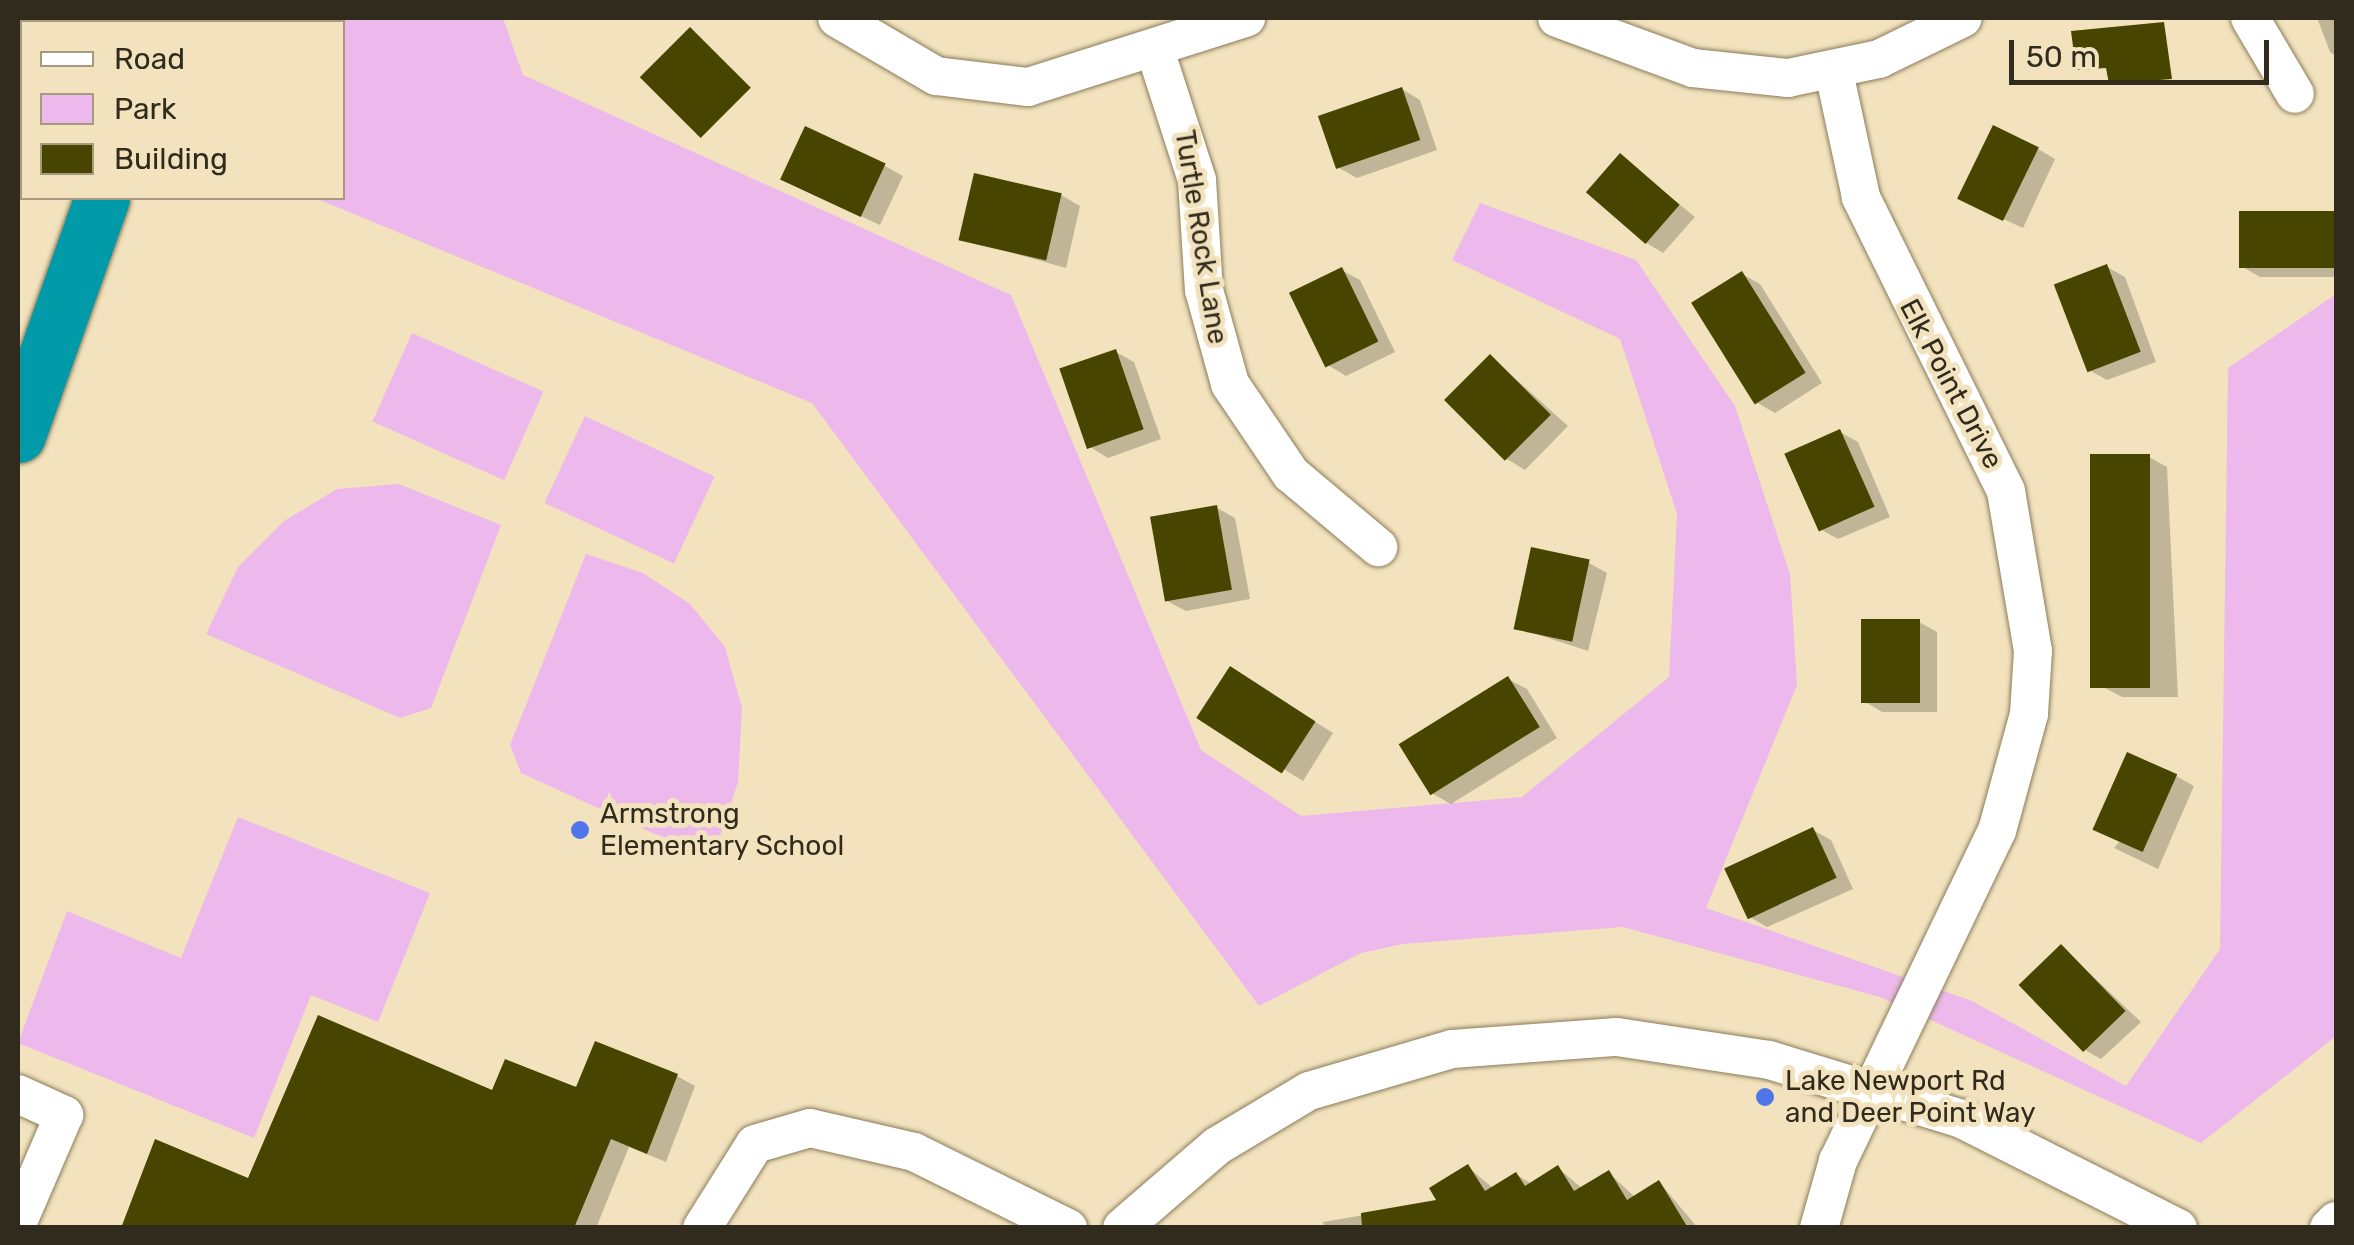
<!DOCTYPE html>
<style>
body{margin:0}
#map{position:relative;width:2354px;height:1245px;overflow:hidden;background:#f2e3be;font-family:Rubik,sans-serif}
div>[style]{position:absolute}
.green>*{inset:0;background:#edb8eb;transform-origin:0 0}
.shadow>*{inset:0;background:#0003}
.building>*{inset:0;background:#484500;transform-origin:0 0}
.roads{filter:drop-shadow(0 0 2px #8b7c5b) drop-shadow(0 0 2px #8b7c5b)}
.minor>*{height:38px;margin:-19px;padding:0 19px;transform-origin:19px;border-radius:19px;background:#fff}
.highway>*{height:55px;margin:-27.5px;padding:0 27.5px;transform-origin:27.5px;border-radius:27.5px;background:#019aa9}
.dots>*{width:28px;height:28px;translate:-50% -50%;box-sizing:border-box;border:5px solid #f2e3be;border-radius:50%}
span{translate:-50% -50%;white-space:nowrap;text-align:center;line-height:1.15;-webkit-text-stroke:10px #f2e3be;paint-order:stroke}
.street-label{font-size:28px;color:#312b1d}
.poi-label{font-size:28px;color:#312b1d}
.left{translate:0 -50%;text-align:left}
.frame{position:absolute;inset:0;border:20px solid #312b1d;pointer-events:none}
.legend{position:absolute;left:20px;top:20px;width:325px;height:180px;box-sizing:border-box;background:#f2e3be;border:2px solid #a5997e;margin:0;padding:12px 18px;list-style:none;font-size:30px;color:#312b1d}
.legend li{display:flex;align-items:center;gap:20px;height:50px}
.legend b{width:50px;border:2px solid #a5997e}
.scale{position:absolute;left:2009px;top:40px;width:260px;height:45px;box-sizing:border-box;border:5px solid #312b1d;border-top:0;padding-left:12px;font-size:30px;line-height:35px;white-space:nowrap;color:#312b1d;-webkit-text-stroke:8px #f2e3be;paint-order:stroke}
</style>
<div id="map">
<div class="green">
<i style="clip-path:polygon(268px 18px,503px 18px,523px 75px,1011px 295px,1201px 750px,1301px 816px,1522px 797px,1669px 677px,1677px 514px,1620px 339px,1452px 260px,1480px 203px,1636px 260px,1735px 406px,1790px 574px,1797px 685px,1706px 908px,1972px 1001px,2126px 1086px,2220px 949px,2228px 368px,2336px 294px,2336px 1036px,2201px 1143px,1880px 997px,1623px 927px,1403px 944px,1361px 953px,1259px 1006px,812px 403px,315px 198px,342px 198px,342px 22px)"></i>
<i style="left:412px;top:333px;width:144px;height:97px;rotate:24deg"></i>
<i style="left:585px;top:416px;width:143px;height:96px;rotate:25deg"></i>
<i style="clip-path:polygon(399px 484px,501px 525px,431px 708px,400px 718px,206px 634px,238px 567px,284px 521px,337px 489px)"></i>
<i style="clip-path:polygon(586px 554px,643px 573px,690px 604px,725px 647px,742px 708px,738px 782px,712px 860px,521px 773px,510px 745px)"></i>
<i style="clip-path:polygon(238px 817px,430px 893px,378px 1022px,311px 995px,254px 1138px,18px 1043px,67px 911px,181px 958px)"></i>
</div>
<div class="shadow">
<i style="clip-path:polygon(2317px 18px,2336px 18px,2336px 56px,2330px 52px)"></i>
<i style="clip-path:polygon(1402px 89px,1420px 100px,1437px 150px,1357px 178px,1339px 168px)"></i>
<i style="clip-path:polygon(2038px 149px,2055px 159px,2023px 228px,1979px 208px)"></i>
<i style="clip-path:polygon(1620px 156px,1695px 217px,1663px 253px,1645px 242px)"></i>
<i style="clip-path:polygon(885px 166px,903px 176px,880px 225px,802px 189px)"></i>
<i style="clip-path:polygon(1061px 195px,1080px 206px,1066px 268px,962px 239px)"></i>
<i style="clip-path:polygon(2336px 215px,2336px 277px,2260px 277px,2241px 266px)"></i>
<i style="clip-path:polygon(2107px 267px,2125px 277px,2156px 362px,2107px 380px,2089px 370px)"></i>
<i style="clip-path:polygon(1341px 270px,1360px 280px,1395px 352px,1346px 376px,1328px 365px)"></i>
<i style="clip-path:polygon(1742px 274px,1760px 284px,1822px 383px,1775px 413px,1756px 402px)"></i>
<i style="clip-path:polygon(1116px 352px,1134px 362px,1161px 439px,1108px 458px,1090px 447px)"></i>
<i style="clip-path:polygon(1491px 357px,1568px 426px,1525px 470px,1507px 459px)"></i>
<i style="clip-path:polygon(1840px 432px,1858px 442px,1890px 517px,1838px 539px,1820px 529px)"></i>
<i style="clip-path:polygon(2149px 457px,2167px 467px,2178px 697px,2122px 697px,2103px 687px)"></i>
<i style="clip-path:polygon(1217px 508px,1235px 518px,1250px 599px,1186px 611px,1167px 601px)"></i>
<i style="clip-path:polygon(1589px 563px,1607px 573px,1588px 651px,1515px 627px)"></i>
<i style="clip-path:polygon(1919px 622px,1937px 632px,1937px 712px,1882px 712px,1864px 701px)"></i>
<i style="clip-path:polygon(1248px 679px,1333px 733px,1303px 781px,1285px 770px)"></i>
<i style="clip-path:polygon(1508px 679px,1527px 689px,1557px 738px,1451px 804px,1433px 794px)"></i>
<i style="clip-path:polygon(2176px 776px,2194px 786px,2158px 869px,2114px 848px)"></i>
<i style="clip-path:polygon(1813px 830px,1831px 840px,1853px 889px,1767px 927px,1748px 916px)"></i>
<i style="clip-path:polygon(2062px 947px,2141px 1022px,2101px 1059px,2083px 1049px)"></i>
<i style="clip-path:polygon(677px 1076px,695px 1086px,666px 1162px,629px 1147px,596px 1228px,124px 1228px,493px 1094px)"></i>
<i style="clip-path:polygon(1468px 1167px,1494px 1189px,1517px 1175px,1532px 1184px,1558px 1168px,1583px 1189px,1609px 1173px,1636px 1198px,1660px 1183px,1698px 1228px,1456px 1228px)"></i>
<i style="clip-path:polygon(1404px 1208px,1424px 1228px,1324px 1228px,1323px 1222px)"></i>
</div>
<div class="building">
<i style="clip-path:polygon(2164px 22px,2172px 79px,2109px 84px,2106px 68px,2076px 70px,2071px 31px)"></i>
<i style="left:690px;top:27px;width:86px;height:71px;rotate:45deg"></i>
<i style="left:1402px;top:87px;width:56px;height:89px;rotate:71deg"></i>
<i style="left:1993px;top:125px;width:51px;height:82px;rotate:26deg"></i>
<i style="left:805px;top:126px;width:89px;height:59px;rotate:25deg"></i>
<i style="left:1620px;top:153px;width:79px;height:52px;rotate:41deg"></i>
<i style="left:974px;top:173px;width:90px;height:69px;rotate:13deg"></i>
<i style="left:2239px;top:211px;width:96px;height:57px"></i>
<i style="left:2107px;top:264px;width:94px;height:57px;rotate:69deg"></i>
<i style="left:1342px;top:267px;width:83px;height:59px;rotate:64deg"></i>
<i style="left:1742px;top:271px;width:120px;height:60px;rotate:58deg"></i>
<i style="left:1116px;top:349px;width:85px;height:60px;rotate:71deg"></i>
<i style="left:1490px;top:354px;width:86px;height:65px;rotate:45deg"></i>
<i style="left:1840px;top:429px;width:85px;height:61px;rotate:66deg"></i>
<i style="left:2090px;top:454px;width:60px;height:234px"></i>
<i style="left:1217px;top:505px;width:86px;height:68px;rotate:80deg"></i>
<i style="left:1531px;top:547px;width:60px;height:84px;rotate:12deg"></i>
<i style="left:1861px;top:619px;width:59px;height:84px"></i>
<i style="left:1230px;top:666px;width:102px;height:62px;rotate:33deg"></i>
<i style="left:1508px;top:676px;width:60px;height:129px;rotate:58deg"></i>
<i style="left:2127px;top:752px;width:55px;height:85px;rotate:24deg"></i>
<i style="left:1813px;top:827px;width:56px;height:98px;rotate:65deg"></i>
<i style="left:2061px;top:944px;width:93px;height:59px;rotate:46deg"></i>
<i style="clip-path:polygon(318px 1015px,492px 1090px,505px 1059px,576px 1087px,595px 1041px,678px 1074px,647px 1154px,611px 1139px,574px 1228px,121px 1228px,155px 1139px,248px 1178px)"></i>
<i style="clip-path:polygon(1468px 1164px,1485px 1191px,1516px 1172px,1525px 1186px,1558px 1165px,1574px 1191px,1609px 1170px,1627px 1200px,1659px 1180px,1688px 1228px,1362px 1228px,1361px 1213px,1436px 1200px,1429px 1188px)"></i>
</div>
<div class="roads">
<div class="minor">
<i style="left:837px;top:18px;width:115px;rotate:30.4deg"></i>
<i style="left:936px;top:76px;width:93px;rotate:6.8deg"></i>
<i style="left:1028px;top:87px;width:229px;rotate:-17.6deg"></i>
<i style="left:1557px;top:18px;width:145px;rotate:20.2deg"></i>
<i style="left:1693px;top:68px;width:96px;rotate:6deg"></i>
<i style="left:1788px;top:78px;width:93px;rotate:-11.8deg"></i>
<i style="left:1879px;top:59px;width:93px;rotate:-26deg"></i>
<i style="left:2250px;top:18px;width:88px;rotate:59.4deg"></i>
<i style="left:1155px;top:50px;width:137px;rotate:72.1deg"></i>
<i style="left:1197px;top:180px;width:110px;rotate:86.4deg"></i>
<i style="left:1204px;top:290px;width:98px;rotate:74.5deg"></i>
<i style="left:1230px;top:384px;width:109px;rotate:55.9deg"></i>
<i style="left:1291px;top:474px;width:114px;rotate:40deg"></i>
<i style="left:18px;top:1094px;width:51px;rotate:24.5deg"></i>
<i style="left:64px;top:1115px;width:116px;rotate:113.3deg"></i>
<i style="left:702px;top:1228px;width:99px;rotate:-57.8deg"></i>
<i style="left:755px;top:1144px;width:57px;rotate:-16.2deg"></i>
<i style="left:810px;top:1128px;width:107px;rotate:13deg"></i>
<i style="left:914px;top:1152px;width:172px;rotate:26.3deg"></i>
<i style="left:1122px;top:1228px;width:125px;rotate:-40.8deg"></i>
<i style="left:1217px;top:1146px;width:107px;rotate:-30.9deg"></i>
<i style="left:1309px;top:1091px;width:149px;rotate:-16.4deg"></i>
<i style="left:1452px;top:1049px;width:165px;rotate:-4.2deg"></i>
<i style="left:1617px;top:1037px;width:154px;rotate:8.6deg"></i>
<i style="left:1769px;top:1060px;width:202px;rotate:17deg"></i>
<i style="left:1962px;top:1119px;width:242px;rotate:26.8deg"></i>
<i style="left:1819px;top:1228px;width:70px;rotate:-74.2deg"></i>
<i style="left:1838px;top:1161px;width:366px;rotate:-64.3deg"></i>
<i style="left:1997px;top:831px;width:121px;rotate:-74.7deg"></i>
<i style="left:2029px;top:714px;width:63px;rotate:-86.4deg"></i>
<i style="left:2033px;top:651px;width:162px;rotate:-99.6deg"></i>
<i style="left:2006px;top:491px;width:328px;rotate:-116.3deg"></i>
<i style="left:1861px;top:197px;width:128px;rotate:-102.2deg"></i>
<i style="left:2329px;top:1228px;width:10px;rotate:-45deg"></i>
</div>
<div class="highway">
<i style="left:41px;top:22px;width:4px;rotate:-76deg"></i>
<i style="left:155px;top:22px;width:4px;rotate:-76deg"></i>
<i style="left:18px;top:101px;width:17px;rotate:-77deg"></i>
<i style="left:18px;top:435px;width:251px;rotate:-70.5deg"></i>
</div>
</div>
<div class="dots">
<i style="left:580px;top:830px;background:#5075e9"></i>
<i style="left:1765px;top:1097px;background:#5075e9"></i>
</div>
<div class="street-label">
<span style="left:1201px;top:237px;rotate:81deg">Turtle Rock Lane</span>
<span style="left:1951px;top:384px;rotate:62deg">Elk Point Drive</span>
</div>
<div class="poi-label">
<span class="left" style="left:600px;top:830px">Armstrong<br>Elementary School</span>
<span class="left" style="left:1785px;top:1097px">Lake Newport Rd<br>and Deer Point Way</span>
</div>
<div class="frame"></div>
<ul class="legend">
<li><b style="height:12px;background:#fff"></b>Road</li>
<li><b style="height:28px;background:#edb8eb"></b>Park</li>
<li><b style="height:28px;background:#484500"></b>Building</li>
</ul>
<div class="scale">50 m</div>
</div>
